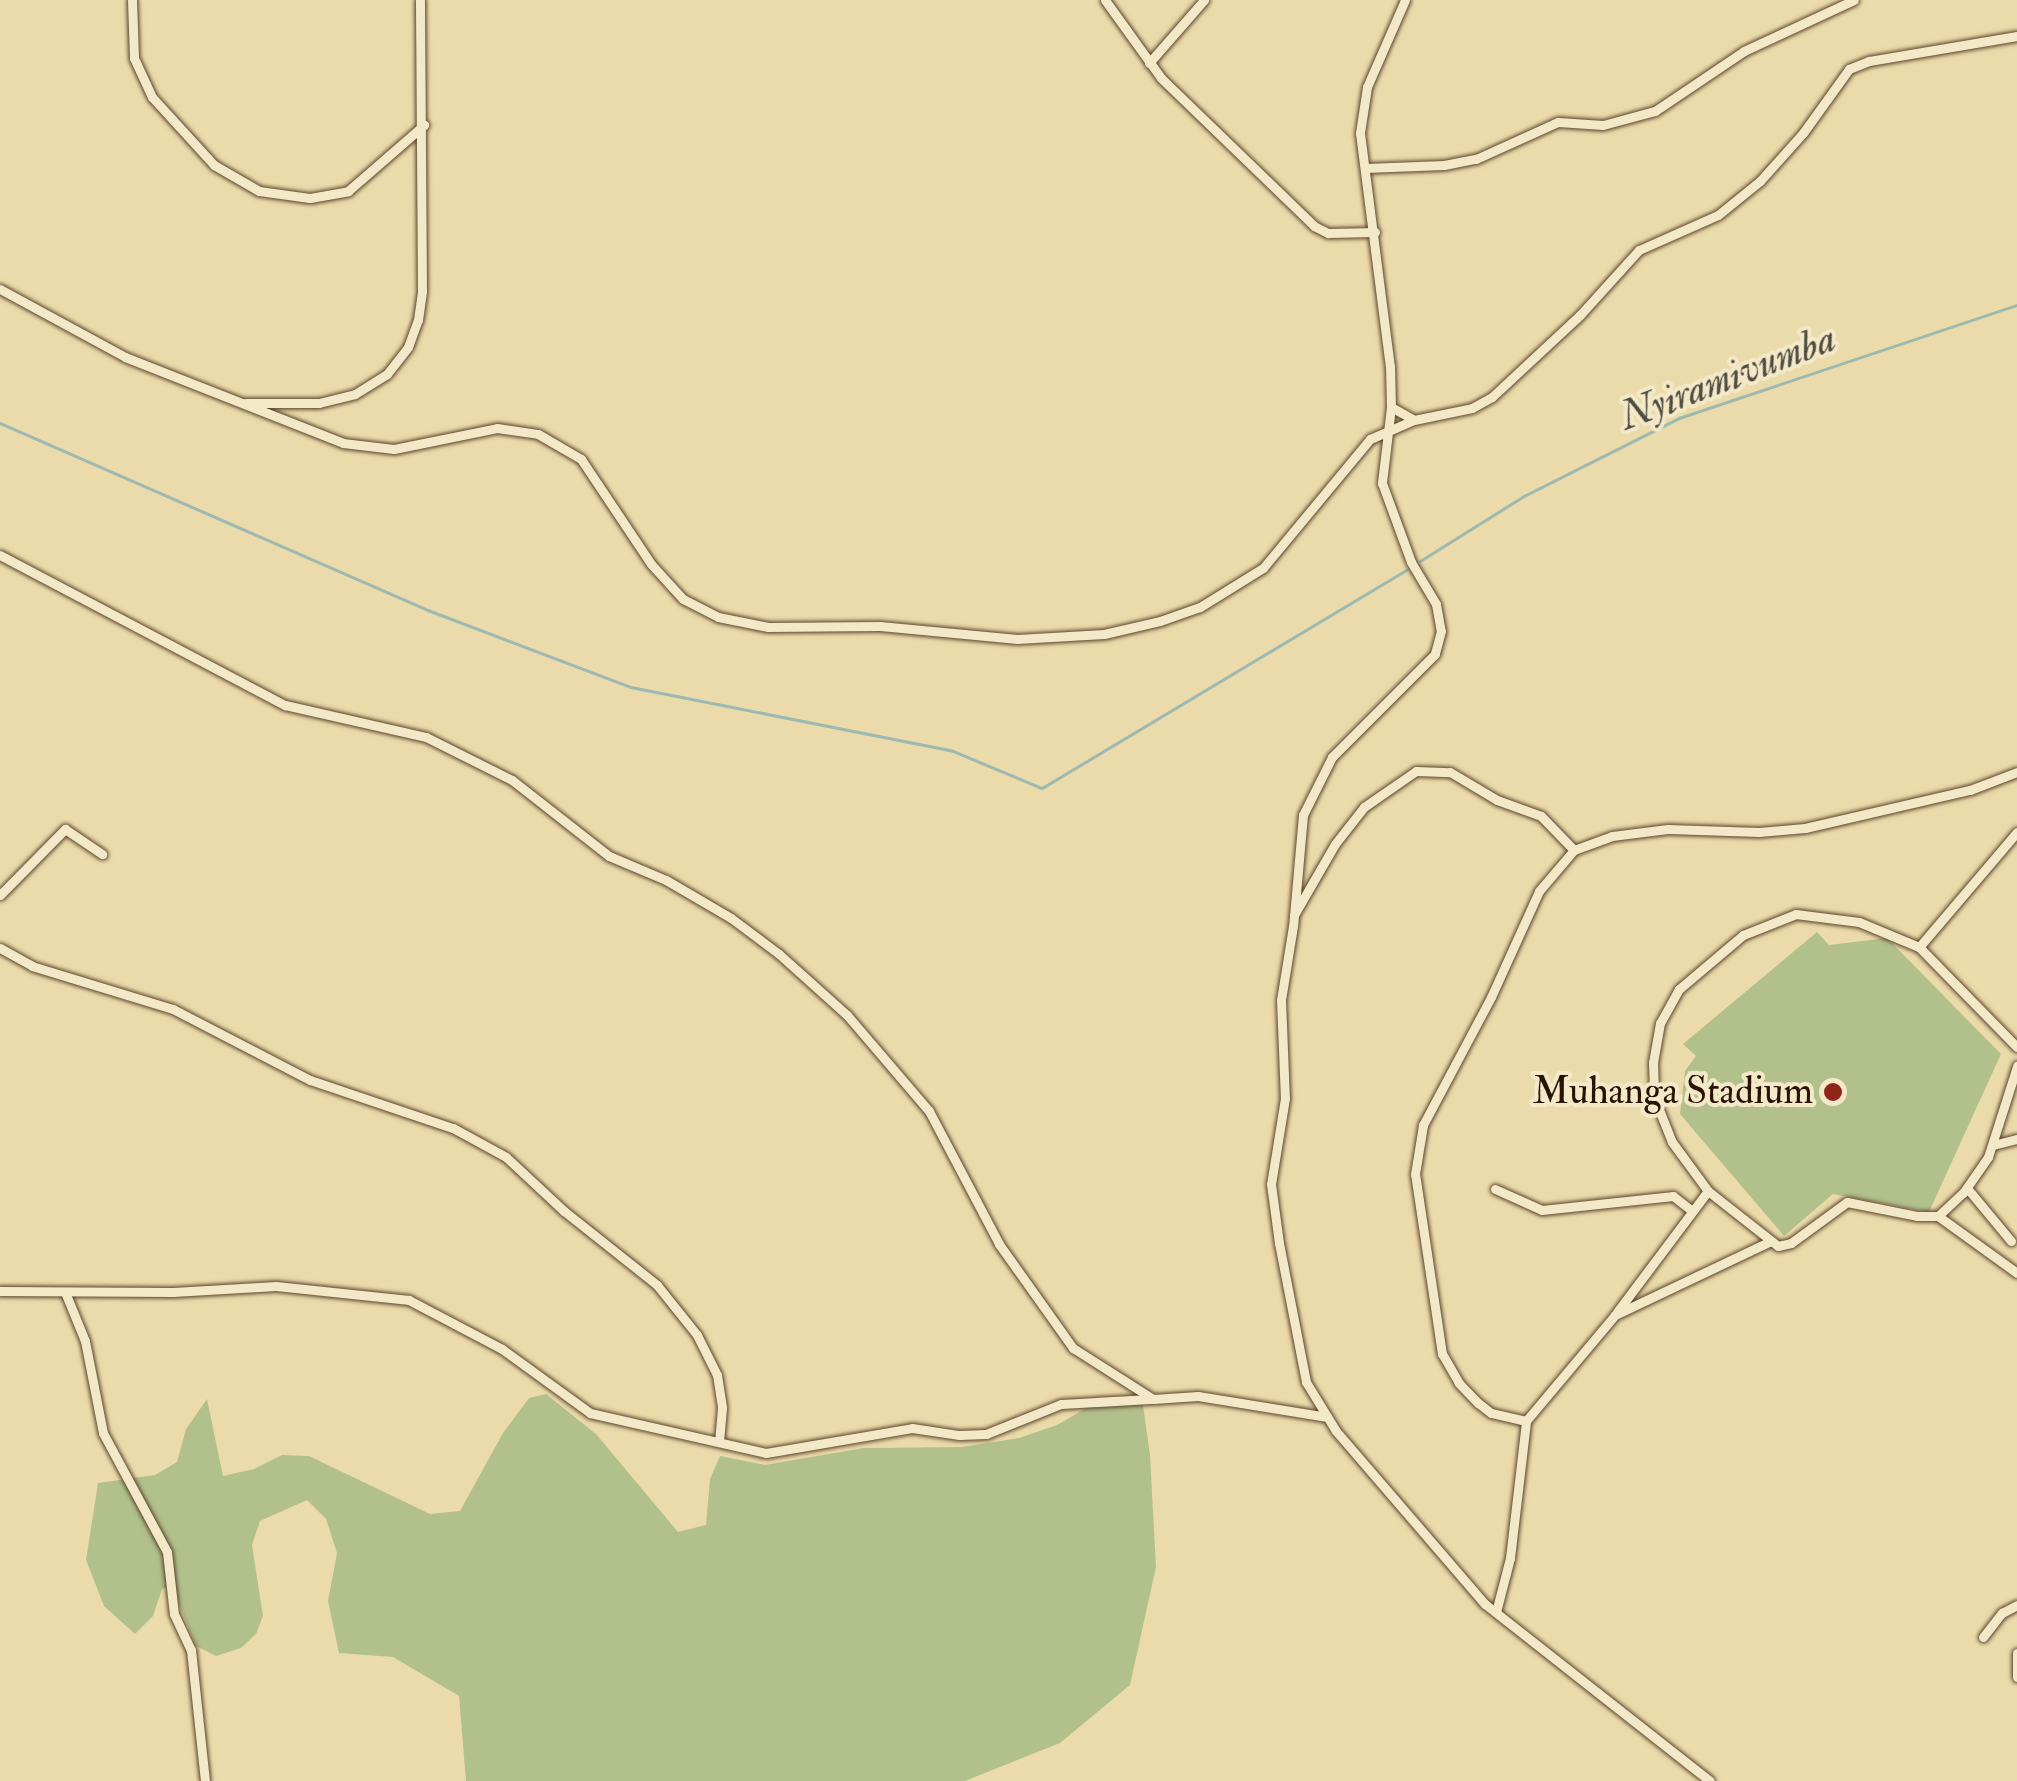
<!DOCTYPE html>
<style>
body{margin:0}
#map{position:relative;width:2017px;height:1781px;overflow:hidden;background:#ecdbaa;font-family:"IM FELL Double Pica",serif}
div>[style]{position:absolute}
.green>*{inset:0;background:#b2c18c}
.stream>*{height:2.5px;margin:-1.25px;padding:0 1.25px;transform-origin:1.25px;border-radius:1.25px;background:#9cb9b2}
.roads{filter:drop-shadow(0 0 2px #5a442e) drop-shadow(0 0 2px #5a442e)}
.minor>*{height:9px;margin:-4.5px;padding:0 4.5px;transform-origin:4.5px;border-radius:4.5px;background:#f3e8c8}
.dots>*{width:28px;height:28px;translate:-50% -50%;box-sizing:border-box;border:5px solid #f3e8c8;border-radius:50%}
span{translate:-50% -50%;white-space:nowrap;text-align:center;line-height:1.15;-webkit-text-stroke:8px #f3e8c8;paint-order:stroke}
.poi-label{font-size:38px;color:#291104}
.right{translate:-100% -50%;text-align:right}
.water-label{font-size:40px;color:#514c41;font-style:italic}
</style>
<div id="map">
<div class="green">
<i style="clip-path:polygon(1817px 932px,1829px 945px,1887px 938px,2001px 1054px,1929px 1212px,1833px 1194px,1784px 1236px,1680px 1114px,1685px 1071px,1696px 1056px,1683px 1044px)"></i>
<i style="clip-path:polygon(546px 1394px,596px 1434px,678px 1532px,706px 1525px,710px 1479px,720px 1456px,765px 1465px,864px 1448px,962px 1447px,1019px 1438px,1057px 1425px,1095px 1403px,1142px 1398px,1150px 1455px,1156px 1567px,1130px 1685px,1060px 1743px,965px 1781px,466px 1781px,459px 1696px,393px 1657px,339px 1653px,328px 1601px,337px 1553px,326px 1519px,307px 1500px,260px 1521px,252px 1545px,263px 1616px,256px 1634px,241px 1648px,216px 1656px,196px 1646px,171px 1584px,162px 1589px,153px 1616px,135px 1634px,104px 1606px,86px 1560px,98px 1483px,155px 1475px,177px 1462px,186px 1429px,207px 1399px,223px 1476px,254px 1469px,282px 1455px,309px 1456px,430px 1514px,460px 1511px,503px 1433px,529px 1398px)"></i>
</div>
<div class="stream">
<i style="left:0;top:423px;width:467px;rotate:23.6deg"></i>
<i style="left:428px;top:610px;width:217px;rotate:20.8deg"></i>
<i style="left:631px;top:687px;width:328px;rotate:11.2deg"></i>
<i style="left:953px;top:751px;width:96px;rotate:22.6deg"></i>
<i style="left:1042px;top:788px;width:424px;rotate:-30.9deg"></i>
<i style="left:1420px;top:561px;width:123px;rotate:-32deg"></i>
<i style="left:1524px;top:496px;width:174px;rotate:-26.7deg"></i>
<i style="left:1679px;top:418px;width:356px;rotate:-18.5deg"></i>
</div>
<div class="roads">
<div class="minor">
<i style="left:132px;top:0;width:58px;rotate:88deg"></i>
<i style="left:134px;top:58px;width:43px;rotate:65.2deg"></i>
<i style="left:152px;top:97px;width:92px;rotate:47.6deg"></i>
<i style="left:214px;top:165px;width:52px;rotate:30deg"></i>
<i style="left:259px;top:191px;width:51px;rotate:7.8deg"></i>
<i style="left:310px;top:198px;width:39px;rotate:-10deg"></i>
<i style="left:348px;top:191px;width:101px;rotate:-41deg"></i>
<i style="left:1105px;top:0;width:96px;rotate:54.3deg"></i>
<i style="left:1161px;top:78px;width:213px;rotate:44deg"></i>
<i style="left:1314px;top:226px;width:16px;rotate:27deg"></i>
<i style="left:1328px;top:233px;width:47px;rotate:-1.2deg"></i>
<i style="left:1405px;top:0;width:95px;rotate:113.6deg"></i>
<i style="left:1367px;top:87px;width:47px;rotate:98.7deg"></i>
<i style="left:1360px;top:133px;width:235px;rotate:82.7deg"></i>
<i style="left:1390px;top:366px;width:41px;rotate:88.6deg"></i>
<i style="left:1391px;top:407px;width:77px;rotate:96.8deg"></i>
<i style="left:1382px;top:483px;width:84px;rotate:69.8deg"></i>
<i style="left:1411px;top:562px;width:49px;rotate:59.2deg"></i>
<i style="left:1436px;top:604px;width:27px;rotate:80deg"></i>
<i style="left:1441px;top:631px;width:24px;rotate:105deg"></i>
<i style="left:1435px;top:654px;width:146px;rotate:135deg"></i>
<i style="left:1332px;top:757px;width:65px;rotate:116.6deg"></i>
<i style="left:1303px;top:815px;width:111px;rotate:95.1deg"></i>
<i style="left:1293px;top:926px;width:75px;rotate:99.2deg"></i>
<i style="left:1281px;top:1000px;width:98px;rotate:87.7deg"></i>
<i style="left:1285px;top:1098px;width:87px;rotate:99.2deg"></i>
<i style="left:1271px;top:1184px;width:60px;rotate:82.3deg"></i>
<i style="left:1279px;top:1243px;width:142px;rotate:79deg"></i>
<i style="left:1306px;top:1382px;width:57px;rotate:58.5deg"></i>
<i style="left:1336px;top:1431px;width:228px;rotate:49.3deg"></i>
<i style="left:1485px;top:1604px;width:286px;rotate:38.2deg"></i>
<i style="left:1149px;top:63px;width:84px;rotate:-48.9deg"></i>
<i style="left:1365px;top:168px;width:79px;rotate:-2.2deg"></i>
<i style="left:1444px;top:165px;width:33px;rotate:-11deg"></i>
<i style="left:1476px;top:159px;width:90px;rotate:-24.3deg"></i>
<i style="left:1558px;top:122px;width:45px;rotate:3.8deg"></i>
<i style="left:1603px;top:125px;width:54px;rotate:-15.1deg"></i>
<i style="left:1655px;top:111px;width:107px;rotate:-34deg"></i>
<i style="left:1744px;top:51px;width:121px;rotate:-24.9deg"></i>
<i style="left:0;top:289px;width:142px;rotate:28.5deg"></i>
<i style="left:125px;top:357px;width:234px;rotate:21.5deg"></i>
<i style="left:343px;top:443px;width:51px;rotate:6.7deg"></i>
<i style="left:394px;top:449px;width:105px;rotate:-11.5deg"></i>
<i style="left:497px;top:428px;width:41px;rotate:8.3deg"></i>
<i style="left:538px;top:434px;width:50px;rotate:30.2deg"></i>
<i style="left:581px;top:459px;width:126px;rotate:56.3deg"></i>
<i style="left:651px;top:564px;width:47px;rotate:47.6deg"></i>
<i style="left:683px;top:599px;width:39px;rotate:27deg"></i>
<i style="left:718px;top:617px;width:51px;rotate:11.3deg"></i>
<i style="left:768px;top:627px;width:112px;rotate:-0.5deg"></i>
<i style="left:880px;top:626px;width:138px;rotate:5.4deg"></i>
<i style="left:1017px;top:639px;width:87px;rotate:-3.3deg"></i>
<i style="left:1104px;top:634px;width:57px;rotate:-13.1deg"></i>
<i style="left:1160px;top:621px;width:42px;rotate:-19.3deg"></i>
<i style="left:1200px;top:607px;width:74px;rotate:-31.8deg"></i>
<i style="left:1263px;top:568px;width:168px;rotate:-50.3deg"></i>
<i style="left:1370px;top:439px;width:48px;rotate:-23.4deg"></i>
<i style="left:246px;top:403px;width:73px"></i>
<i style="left:319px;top:403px;width:37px;rotate:-14deg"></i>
<i style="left:355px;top:394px;width:38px;rotate:-32deg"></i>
<i style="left:387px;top:374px;width:34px;rotate:-52deg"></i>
<i style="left:408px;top:347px;width:29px;rotate:-70deg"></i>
<i style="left:418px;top:320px;width:29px;rotate:-82deg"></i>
<i style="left:422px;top:291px;width:291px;rotate:-90.4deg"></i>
<i style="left:1391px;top:407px;width:26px;rotate:29deg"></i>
<i style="left:1414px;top:420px;width:59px;rotate:-11.7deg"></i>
<i style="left:1472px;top:408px;width:23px;rotate:-29deg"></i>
<i style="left:1492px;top:397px;width:120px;rotate:-43deg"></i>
<i style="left:1580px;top:315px;width:88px;rotate:-47.8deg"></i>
<i style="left:1639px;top:250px;width:86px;rotate:-23.9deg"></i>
<i style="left:1718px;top:215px;width:54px;rotate:-39deg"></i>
<i style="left:1760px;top:181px;width:64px;rotate:-48.1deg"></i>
<i style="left:1803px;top:133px;width:79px;rotate:-54.3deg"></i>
<i style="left:1849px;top:69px;width:22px;rotate:-22deg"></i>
<i style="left:1869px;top:61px;width:150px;rotate:-9.6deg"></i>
<i style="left:0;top:555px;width:322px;rotate:27.8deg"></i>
<i style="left:285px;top:705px;width:145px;rotate:12.8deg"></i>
<i style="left:426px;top:737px;width:96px;rotate:26.6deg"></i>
<i style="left:512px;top:780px;width:123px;rotate:38.1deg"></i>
<i style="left:609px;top:856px;width:62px;rotate:22.8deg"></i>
<i style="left:666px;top:880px;width:75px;rotate:30.3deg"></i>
<i style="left:731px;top:918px;width:60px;rotate:36.9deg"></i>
<i style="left:779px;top:954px;width:91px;rotate:41.9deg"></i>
<i style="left:847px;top:1015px;width:126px;rotate:49.5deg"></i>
<i style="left:929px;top:1111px;width:150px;rotate:62.2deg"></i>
<i style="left:999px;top:1244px;width:128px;rotate:54.6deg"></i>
<i style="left:1073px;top:1348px;width:95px;rotate:32.5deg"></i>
<i style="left:1153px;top:1399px;width:45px;rotate:-3.8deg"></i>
<i style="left:1198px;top:1396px;width:131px;rotate:9.2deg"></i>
<i style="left:2017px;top:832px;width:151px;rotate:130.4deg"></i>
<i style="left:1919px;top:947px;width:140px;rotate:45.6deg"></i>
<i style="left:0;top:895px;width:93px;rotate:-45.4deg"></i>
<i style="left:65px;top:829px;width:45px;rotate:34deg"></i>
<i style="left:1294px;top:915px;width:82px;rotate:-60deg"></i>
<i style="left:1335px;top:844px;width:47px;rotate:-51.9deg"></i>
<i style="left:1364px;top:807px;width:63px;rotate:-34.7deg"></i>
<i style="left:1416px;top:771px;width:34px;rotate:2deg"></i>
<i style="left:1450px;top:772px;width:55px;rotate:30.8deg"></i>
<i style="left:1497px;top:800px;width:47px;rotate:20deg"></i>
<i style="left:1541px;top:816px;width:47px;rotate:45.9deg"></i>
<i style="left:1919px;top:947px;width:65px;rotate:-157.4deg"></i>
<i style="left:1859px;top:922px;width:64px;rotate:-172.8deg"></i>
<i style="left:1796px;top:914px;width:57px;rotate:158.4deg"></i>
<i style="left:1743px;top:935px;width:84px;rotate:139.8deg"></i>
<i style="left:1679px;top:989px;width:39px;rotate:119deg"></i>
<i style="left:1660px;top:1023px;width:40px;rotate:100deg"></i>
<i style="left:1653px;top:1062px;width:35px;rotate:88deg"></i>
<i style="left:1654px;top:1097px;width:48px;rotate:68.2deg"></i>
<i style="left:1672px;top:1142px;width:61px;rotate:53.7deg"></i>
<i style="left:1708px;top:1191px;width:89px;rotate:38.2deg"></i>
<i style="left:1778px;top:1246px;width:13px;rotate:-13deg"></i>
<i style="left:1791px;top:1243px;width:69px;rotate:-36.2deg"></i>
<i style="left:1847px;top:1202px;width:71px;rotate:11.3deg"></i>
<i style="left:1917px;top:1216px;width:21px"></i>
<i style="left:1938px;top:1216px;width:34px;rotate:-43deg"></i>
<i style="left:1963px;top:1193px;width:44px;rotate:-55.2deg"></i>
<i style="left:1988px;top:1157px;width:96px;rotate:-72.3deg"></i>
<i style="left:0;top:948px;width:37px;rotate:29deg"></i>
<i style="left:32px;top:966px;width:147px;rotate:17deg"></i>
<i style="left:173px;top:1009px;width:154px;rotate:27.4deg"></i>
<i style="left:310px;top:1080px;width:151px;rotate:18.6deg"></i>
<i style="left:453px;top:1128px;width:60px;rotate:28.7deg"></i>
<i style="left:506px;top:1157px;width:79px;rotate:43deg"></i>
<i style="left:564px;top:1211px;width:119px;rotate:38.5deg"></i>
<i style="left:657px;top:1285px;width:64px;rotate:51.3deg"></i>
<i style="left:697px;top:1335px;width:45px;rotate:63.4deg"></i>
<i style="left:717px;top:1375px;width:33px;rotate:81deg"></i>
<i style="left:722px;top:1408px;width:32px;rotate:95deg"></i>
<i style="left:1993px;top:1145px;width:25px;rotate:-14deg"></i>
<i style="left:1967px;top:1188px;width:69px;rotate:50.3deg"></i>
<i style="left:1495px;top:1189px;width:51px;rotate:24.1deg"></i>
<i style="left:1542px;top:1210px;width:132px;rotate:-6.1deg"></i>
<i style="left:1673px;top:1196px;width:24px;rotate:38deg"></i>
<i style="left:1938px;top:1216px;width:97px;rotate:35.8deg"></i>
<i style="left:0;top:1291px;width:173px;rotate:0.3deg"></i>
<i style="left:173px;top:1292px;width:103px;rotate:-3.3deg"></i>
<i style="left:276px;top:1286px;width:134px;rotate:6deg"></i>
<i style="left:409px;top:1300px;width:105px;rotate:27.8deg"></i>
<i style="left:502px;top:1349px;width:109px;rotate:36deg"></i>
<i style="left:590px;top:1413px;width:180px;rotate:12.8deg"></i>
<i style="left:766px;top:1453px;width:148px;rotate:-9.7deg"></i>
<i style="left:912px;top:1428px;width:48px;rotate:8.5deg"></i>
<i style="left:959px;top:1435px;width:27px;rotate:-2deg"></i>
<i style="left:986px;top:1434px;width:81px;rotate:-21.8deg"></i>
<i style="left:1061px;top:1404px;width:89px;rotate:-3.2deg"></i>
<i style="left:65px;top:1292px;width:53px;rotate:67.8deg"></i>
<i style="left:85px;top:1341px;width:94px;rotate:78.9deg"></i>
<i style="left:103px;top:1433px;width:135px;rotate:61.7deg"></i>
<i style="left:167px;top:1552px;width:62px;rotate:83.6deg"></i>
<i style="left:174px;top:1614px;width:40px;rotate:65deg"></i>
<i style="left:191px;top:1650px;width:132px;rotate:83.9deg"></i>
<i style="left:1617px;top:1312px;width:151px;rotate:-53.1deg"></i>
<i style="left:1526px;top:1421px;width:36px;rotate:-167deg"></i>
<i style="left:1491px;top:1413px;width:16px;rotate:-142deg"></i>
<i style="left:1478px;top:1403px;width:28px;rotate:-134deg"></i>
<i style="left:1459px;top:1383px;width:34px;rotate:-120deg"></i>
<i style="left:1442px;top:1354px;width:182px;rotate:-98.5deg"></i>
<i style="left:1415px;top:1174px;width:50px;rotate:-80.7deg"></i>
<i style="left:1423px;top:1125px;width:145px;rotate:-62deg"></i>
<i style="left:1491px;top:997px;width:116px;rotate:-65.6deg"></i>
<i style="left:1539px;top:891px;width:54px;rotate:-49.5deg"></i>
<i style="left:1574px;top:850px;width:40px;rotate:-20.2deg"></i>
<i style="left:1612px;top:836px;width:56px;rotate:-7.1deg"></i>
<i style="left:1668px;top:829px;width:91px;rotate:1.9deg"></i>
<i style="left:1759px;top:832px;width:46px;rotate:-5deg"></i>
<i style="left:1805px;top:828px;width:169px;rotate:-13deg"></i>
<i style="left:1970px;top:790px;width:50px;rotate:-21deg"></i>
<i style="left:1496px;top:1612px;width:56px;rotate:-75.5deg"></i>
<i style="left:1510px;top:1558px;width:138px;rotate:-83.3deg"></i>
<i style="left:1526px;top:1421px;width:138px;rotate:-50deg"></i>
<i style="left:1615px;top:1315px;width:170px;rotate:-25.4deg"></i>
<i style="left:1983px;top:1637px;width:31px;rotate:-52deg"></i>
<i style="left:2002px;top:1613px;width:17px;rotate:-28deg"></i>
<i style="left:2017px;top:1653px;width:24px;rotate:90deg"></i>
</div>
</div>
<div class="dots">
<i style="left:1833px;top:1092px;background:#8f2418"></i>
</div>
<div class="poi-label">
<span class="right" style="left:1813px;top:1092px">Muhanga Stadium</span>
</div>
<div class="water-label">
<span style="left:1728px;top:378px;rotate:-21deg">Nyiramivumba</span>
</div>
</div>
